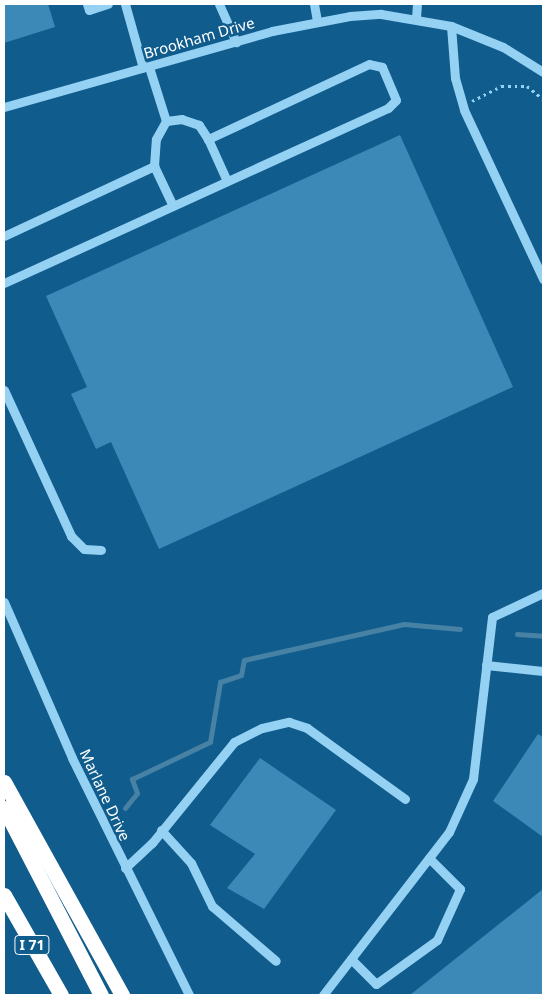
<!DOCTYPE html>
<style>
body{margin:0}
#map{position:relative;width:547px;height:999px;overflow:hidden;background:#0f5c8d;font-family:"Noto Sans",sans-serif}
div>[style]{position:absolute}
.stream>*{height:5px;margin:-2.5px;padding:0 2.5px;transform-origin:2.5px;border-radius:2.5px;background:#4781a4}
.building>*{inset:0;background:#3c89b8}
.path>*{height:3px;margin-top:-1.5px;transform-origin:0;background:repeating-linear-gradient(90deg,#95d1f3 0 2.5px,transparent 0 6.5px)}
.minor>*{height:9px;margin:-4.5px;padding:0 4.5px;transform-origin:4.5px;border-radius:4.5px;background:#95d1f3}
.highway>*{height:15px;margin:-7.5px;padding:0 7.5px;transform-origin:7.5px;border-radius:7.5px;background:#fff}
span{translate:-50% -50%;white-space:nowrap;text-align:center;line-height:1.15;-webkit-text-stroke:5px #0f5c8d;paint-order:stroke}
.shield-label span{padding:1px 4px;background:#0f5c8d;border:1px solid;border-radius:4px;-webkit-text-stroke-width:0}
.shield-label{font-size:14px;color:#fff;font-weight:700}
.street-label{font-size:15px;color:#fff}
.frame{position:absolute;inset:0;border:5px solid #fff;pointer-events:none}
</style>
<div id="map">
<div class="stream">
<i style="left:517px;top:634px;width:26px;rotate:4deg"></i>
<i style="left:125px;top:808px;width:19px;rotate:-51deg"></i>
<i style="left:137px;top:793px;width:15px;rotate:-110deg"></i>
<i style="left:132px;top:779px;width:86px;rotate:-25.4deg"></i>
<i style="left:210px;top:742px;width:61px;rotate:-80.5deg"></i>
<i style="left:220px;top:682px;width:22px;rotate:-18deg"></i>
<i style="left:241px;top:675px;width:15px;rotate:-79deg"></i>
<i style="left:244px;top:660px;width:164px;rotate:-12.7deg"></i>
<i style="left:404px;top:624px;width:56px;rotate:5.1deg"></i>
</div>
<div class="building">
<i style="clip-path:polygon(4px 4px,48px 4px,55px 27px,4px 43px)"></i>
<i style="clip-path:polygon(400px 135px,513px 387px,159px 549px,111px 442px,96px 449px,71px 394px,87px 387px,46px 296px)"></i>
<i style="clip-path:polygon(538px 734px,543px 737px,543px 837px,493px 801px)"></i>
<i style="clip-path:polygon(260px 758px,336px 810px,264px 909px,227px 888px,255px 854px,210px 825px)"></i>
<i style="clip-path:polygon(543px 889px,543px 995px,410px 995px)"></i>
</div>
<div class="path">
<i style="left:472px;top:101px;width:34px;rotate:-27deg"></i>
<i style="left:502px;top:86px;width:25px"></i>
<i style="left:527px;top:86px;width:21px;rotate:39deg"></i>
</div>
<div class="minor">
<i style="left:87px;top:4px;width:6px;rotate:72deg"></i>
<i style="left:89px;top:10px;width:20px;rotate:-18deg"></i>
<i style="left:125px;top:4px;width:66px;rotate:74.3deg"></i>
<i style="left:219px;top:4px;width:42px;rotate:65.9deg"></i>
<i style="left:314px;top:4px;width:17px;rotate:80deg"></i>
<i style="left:416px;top:18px;width:14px;rotate:-86deg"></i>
<i style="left:451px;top:26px;width:52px;rotate:85.6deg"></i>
<i style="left:455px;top:78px;width:33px;rotate:74deg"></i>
<i style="left:464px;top:110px;width:187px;rotate:64.9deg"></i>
<i style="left:4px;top:107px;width:279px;rotate:-15.8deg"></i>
<i style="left:272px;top:31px;width:79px;rotate:-10.9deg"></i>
<i style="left:350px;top:16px;width:31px;rotate:-4deg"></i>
<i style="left:381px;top:14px;width:71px;rotate:9.7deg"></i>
<i style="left:451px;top:26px;width:56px;rotate:22deg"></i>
<i style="left:503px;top:47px;width:47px;rotate:32deg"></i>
<i style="left:208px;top:139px;width:46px;rotate:65.7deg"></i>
<i style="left:154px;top:166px;width:44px;rotate:64.6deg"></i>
<i style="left:4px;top:236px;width:166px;rotate:-25deg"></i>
<i style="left:154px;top:166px;width:27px;rotate:-86deg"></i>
<i style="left:156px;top:139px;width:21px;rotate:-61deg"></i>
<i style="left:166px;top:121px;width:57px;rotate:-107.5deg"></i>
<i style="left:4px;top:283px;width:422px;rotate:-24.5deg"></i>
<i style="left:388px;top:108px;width:11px;rotate:-45deg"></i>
<i style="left:396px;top:100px;width:36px;rotate:-113deg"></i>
<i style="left:382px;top:67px;width:13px;rotate:-167deg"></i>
<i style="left:369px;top:64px;width:178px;rotate:155deg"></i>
<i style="left:208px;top:139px;width:17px;rotate:-123deg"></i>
<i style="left:199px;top:125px;width:18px;rotate:-161deg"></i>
<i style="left:182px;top:119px;width:16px;rotate:173deg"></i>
<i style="left:4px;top:390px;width:161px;rotate:65.3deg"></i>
<i style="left:71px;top:536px;width:18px;rotate:45deg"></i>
<i style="left:84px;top:549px;width:17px;rotate:3deg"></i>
<i style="left:4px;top:602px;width:170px;rotate:66.4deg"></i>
<i style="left:72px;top:758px;width:264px;rotate:63.7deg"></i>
<i style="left:486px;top:665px;width:57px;rotate:6deg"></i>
<i style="left:161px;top:830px;width:45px;rotate:47.7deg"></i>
<i style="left:191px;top:863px;width:48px;rotate:64deg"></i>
<i style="left:212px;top:906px;width:84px;rotate:40.7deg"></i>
<i style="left:125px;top:868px;width:37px;rotate:-43deg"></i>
<i style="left:152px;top:843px;width:130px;rotate:-50.9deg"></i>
<i style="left:234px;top:742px;width:31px;rotate:-27deg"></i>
<i style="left:262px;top:728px;width:28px;rotate:-13deg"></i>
<i style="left:289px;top:722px;width:19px;rotate:18deg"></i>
<i style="left:307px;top:728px;width:121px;rotate:35.9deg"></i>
<i style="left:351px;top:959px;width:35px;rotate:45deg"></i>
<i style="left:376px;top:984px;width:75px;rotate:-35.8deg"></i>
<i style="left:437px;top:940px;width:56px;rotate:-65.7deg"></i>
<i style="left:460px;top:889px;width:44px;rotate:-135deg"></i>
<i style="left:323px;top:995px;width:206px;rotate:-52.3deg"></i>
<i style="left:449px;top:832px;width:58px;rotate:-65.6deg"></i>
<i style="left:473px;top:779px;width:163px;rotate:-83.3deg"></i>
<i style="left:492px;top:617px;width:56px;rotate:-25.2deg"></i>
</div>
<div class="highway">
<i style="left:4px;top:782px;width:244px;rotate:61deg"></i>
<i style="left:4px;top:808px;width:211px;rotate:62.6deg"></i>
<i style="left:4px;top:895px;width:115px;rotate:60.3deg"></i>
</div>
<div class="shield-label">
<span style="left:32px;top:945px">I 71</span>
</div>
<div class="street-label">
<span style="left:199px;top:38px;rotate:-16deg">Brookham Drive</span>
<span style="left:105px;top:795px;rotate:65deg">Marlane Drive</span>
</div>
<div class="frame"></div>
</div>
